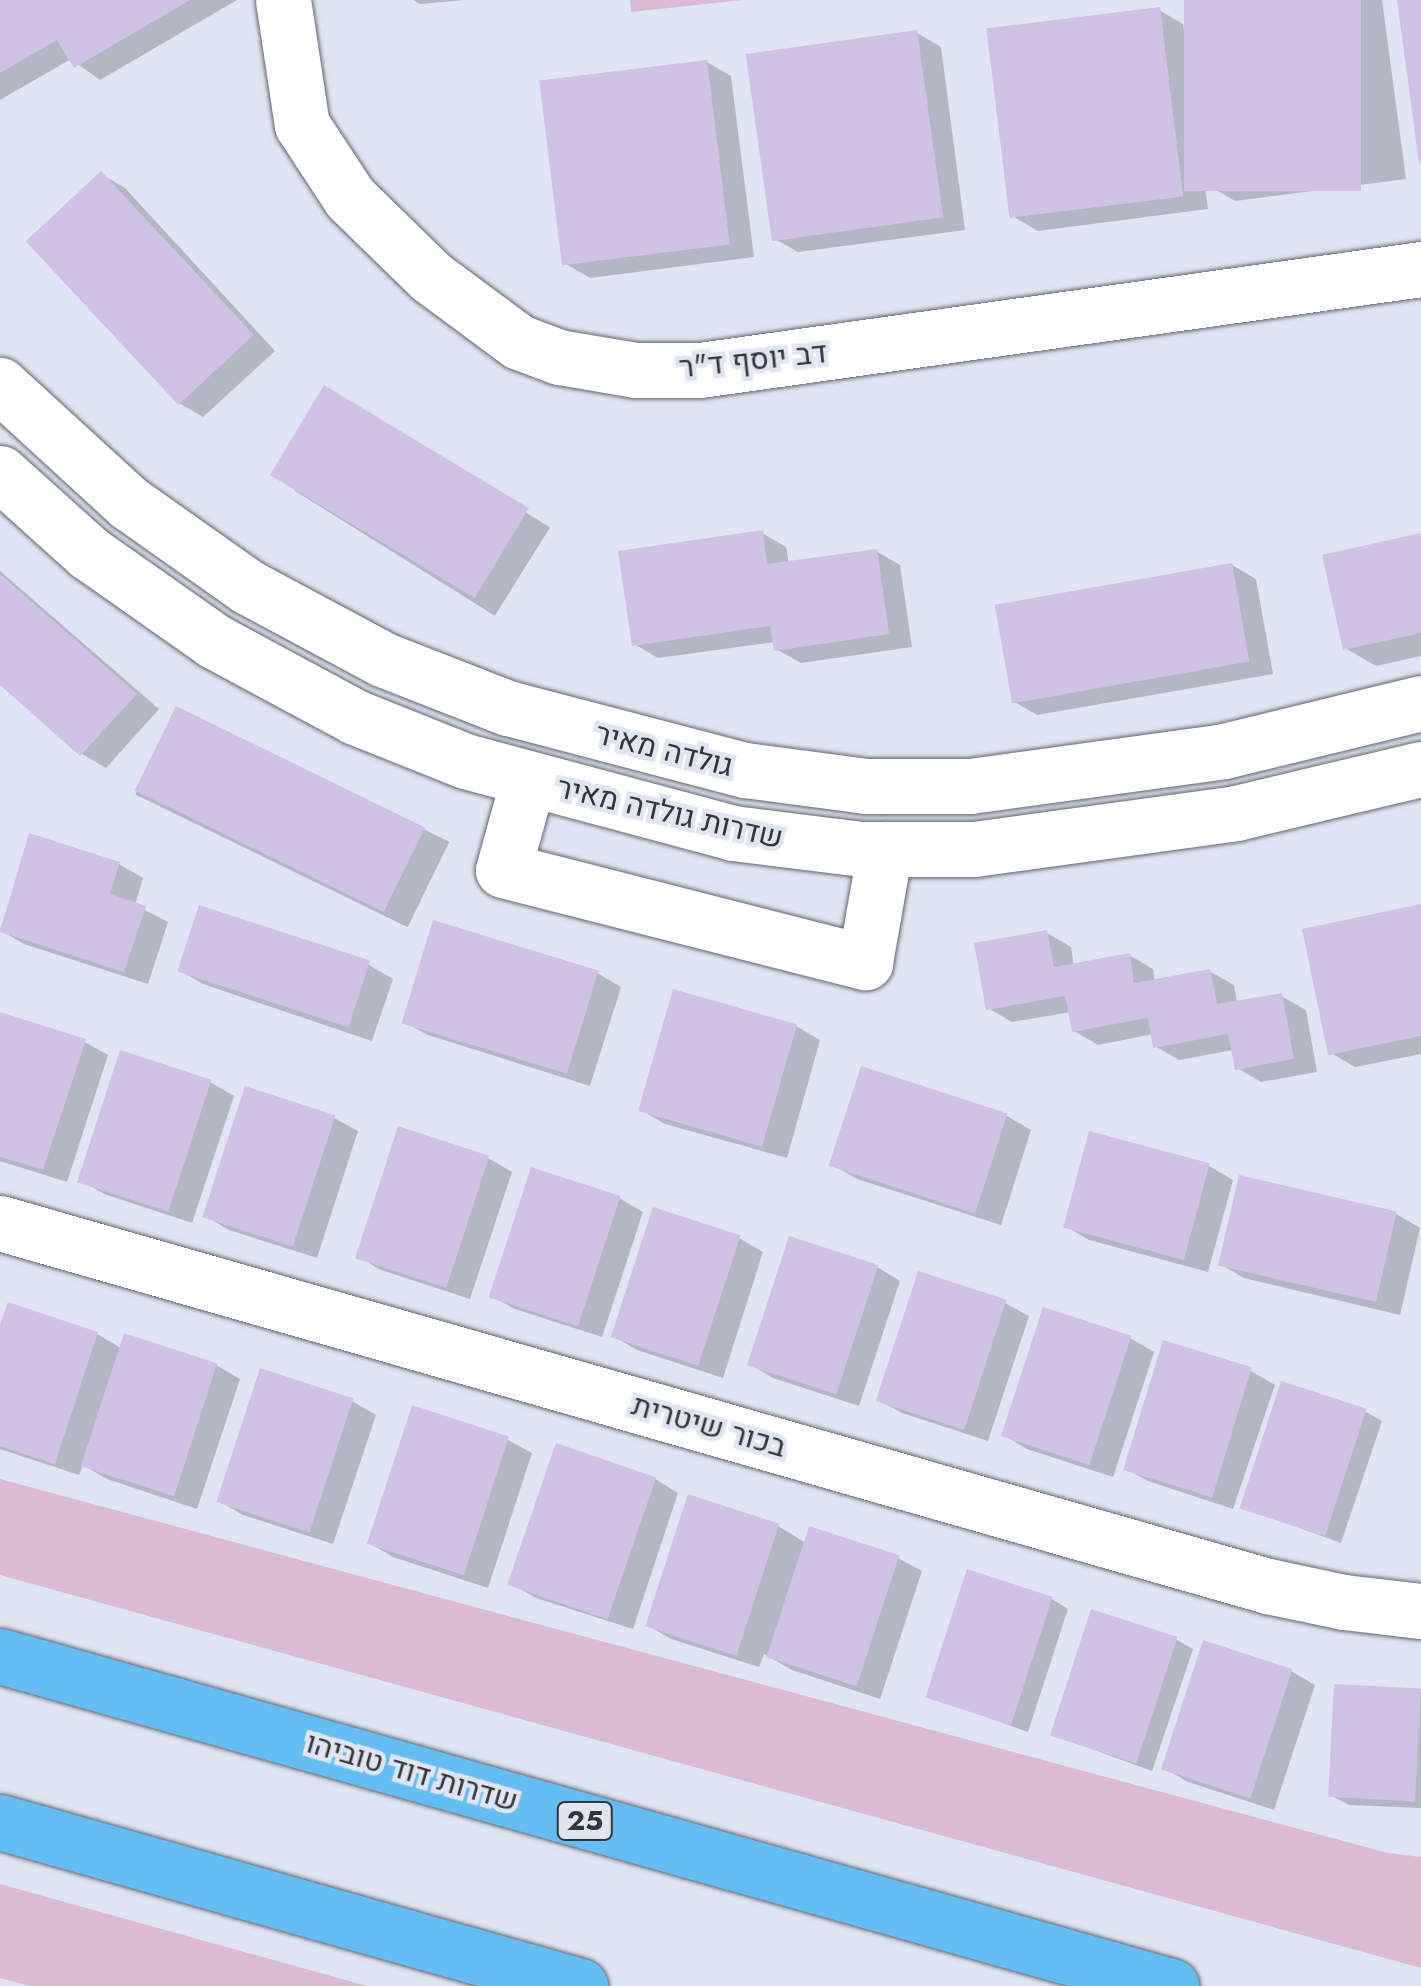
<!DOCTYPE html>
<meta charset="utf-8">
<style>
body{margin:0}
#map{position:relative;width:1421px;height:1986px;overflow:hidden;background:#e0e5f2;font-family:Jost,Heebo,sans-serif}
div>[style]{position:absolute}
.green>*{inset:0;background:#dbbbd1}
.shadow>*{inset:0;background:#0003;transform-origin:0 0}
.building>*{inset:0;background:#d0c1e5;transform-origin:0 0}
.roads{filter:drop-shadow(0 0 2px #616570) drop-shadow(0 0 2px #616570)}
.minor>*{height:55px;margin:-27.5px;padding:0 27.5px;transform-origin:27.5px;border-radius:27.5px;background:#fff}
.highway>*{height:55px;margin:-27.5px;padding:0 27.5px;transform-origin:27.5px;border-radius:27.5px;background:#64bef3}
span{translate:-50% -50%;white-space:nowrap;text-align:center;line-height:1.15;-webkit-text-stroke:9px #e0e5f2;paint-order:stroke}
.shield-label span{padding:2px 8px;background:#e0e5f2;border:2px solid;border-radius:8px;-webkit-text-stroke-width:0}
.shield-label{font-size:28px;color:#33353a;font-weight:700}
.street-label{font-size:30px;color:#33353a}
</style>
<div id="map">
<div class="green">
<i style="clip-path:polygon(630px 0,743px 0,631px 12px)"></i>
<i style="clip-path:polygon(0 1479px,1388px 1853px,1421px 1857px,1421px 1968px,0 1575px)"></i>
<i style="clip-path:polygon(0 1884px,367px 1986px,30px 1986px,0 1978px)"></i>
</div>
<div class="shadow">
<i style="clip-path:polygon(0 0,237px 0,100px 80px,71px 59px,0 100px)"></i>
<i style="clip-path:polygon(413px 0,465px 0,420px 4px)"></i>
<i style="clip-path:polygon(1198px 0,1382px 0,1406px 179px,1235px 201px,1211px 187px)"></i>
<i style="clip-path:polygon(1159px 10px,1183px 24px,1208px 209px,1038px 231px,1014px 217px)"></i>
<i style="clip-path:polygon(917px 33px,941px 47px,965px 230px,798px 252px,773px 238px)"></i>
<i style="clip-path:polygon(707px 62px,731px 76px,754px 257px,590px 278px,566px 264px)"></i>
<i style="clip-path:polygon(101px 174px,125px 188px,275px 351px,203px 417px,179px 403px)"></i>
<i style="left:349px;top:402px;width:237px;height:104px;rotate:32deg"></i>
<i style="clip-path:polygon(762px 533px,786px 547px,789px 564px,876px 551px,900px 565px,912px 647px,801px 663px,776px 649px,775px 642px,658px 658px,634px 644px)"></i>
<i style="clip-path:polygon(1421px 536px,1421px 656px,1376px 666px,1345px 648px)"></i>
<i style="clip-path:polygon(1232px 565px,1256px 579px,1273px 674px,1037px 715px,1013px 701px)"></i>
<i style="clip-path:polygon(0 571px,159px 709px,106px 768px,82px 754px,0 682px)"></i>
<i style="left:177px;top:709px;width:303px;height:95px;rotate:26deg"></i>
<i style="clip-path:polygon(31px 836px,119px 864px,143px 878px,135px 905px,168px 922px,148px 984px,24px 944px,0 930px)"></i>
<i style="clip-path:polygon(1421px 907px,1421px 1054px,1355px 1067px,1331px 1053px)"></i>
<i style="clip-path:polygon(1047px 933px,1071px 947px,1074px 966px,1129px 955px,1153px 969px,1155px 981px,1209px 971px,1234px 985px,1237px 1003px,1281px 996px,1306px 1010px,1317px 1072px,1261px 1082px,1237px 1068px,1233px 1050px,1179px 1060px,1155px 1046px,1153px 1034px,1098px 1045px,1074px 1031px,1071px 1012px,1012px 1022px,988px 1008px)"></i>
<i style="clip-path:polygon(369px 965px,393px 979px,372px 1041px,203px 984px,179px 970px)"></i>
<i style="clip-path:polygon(597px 973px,621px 987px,590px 1086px,428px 1035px,404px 1022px)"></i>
<i style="clip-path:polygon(0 1015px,85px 1042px,108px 1055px,67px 1182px,0 1161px)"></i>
<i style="clip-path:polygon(796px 1026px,820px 1040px,787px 1158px,665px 1124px,641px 1110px)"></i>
<i style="clip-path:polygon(210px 1082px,234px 1096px,192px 1223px,104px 1194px,80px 1180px)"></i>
<i style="clip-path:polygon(247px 1089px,334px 1118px,358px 1131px,317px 1258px,229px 1230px,205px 1216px)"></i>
<i style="clip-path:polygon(1007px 1116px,1031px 1130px,1001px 1225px,857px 1179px,833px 1165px)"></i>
<i style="clip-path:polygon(488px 1158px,512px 1172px,470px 1299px,381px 1270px,357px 1256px)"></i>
<i style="clip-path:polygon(1209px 1166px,1233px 1180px,1208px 1272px,1089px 1240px,1065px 1226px)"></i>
<i style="clip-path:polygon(1241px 1178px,1396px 1214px,1420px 1228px,1400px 1315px,1244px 1278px,1220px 1264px)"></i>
<i style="clip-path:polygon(619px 1198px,643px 1212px,602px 1337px,515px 1309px,491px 1296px)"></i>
<i style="clip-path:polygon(739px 1238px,763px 1252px,723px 1378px,637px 1350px,613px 1336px)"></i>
<i style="clip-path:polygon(877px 1267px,900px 1281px,859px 1406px,773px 1378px,749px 1364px)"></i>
<i style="clip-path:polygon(1005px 1303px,1029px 1316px,988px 1441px,902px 1413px,878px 1400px)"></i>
<i style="clip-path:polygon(0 1333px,97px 1334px,121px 1348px,216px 1365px,240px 1379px,197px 1509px,107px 1479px,83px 1465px,79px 1475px,0 1449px)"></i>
<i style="clip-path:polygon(1130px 1338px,1154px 1352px,1113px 1477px,1027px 1449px,1003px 1435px)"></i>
<i style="clip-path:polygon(1251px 1371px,1275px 1385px,1233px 1509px,1148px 1481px,1124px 1468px)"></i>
<i style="clip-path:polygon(262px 1372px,352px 1401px,376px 1415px,333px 1544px,243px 1515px,219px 1501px)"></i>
<i style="clip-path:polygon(413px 1408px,508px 1440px,532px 1453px,488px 1588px,393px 1557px,369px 1543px)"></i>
<i style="clip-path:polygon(1366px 1412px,1382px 1421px,1341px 1543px,1242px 1507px)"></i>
<i style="clip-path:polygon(655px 1479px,678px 1493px,633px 1629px,536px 1598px,512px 1584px)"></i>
<i style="clip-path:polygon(778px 1526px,806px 1543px,810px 1530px,898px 1558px,922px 1571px,880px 1699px,792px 1670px,764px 1654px,759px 1667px,671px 1639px,647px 1625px)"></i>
<i style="clip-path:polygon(1052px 1599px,1068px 1609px,1028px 1732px,928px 1696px)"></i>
<i style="clip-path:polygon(1177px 1640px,1193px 1649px,1152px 1771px,1053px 1735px)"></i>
<i style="clip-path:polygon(1291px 1671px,1315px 1685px,1274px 1810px,1188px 1782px,1164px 1768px)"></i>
<i style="clip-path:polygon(1421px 1691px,1421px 1808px,1349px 1805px,1332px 1796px)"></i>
</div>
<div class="building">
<i style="clip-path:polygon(0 0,190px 0,74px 68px,57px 40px,0 73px)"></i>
<i style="left:1184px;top:0;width:177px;height:191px"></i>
<i style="clip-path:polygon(1397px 0,1421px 0,1421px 163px,1419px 163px)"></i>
<i style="left:1160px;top:7px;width:191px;height:175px;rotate:83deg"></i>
<i style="left:917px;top:30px;width:189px;height:173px;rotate:82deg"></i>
<i style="left:707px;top:60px;width:186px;height:169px;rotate:83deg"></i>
<i style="left:101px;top:171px;width:224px;height:103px;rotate:47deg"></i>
<i style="left:324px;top:385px;width:239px;height:105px;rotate:31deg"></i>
<i style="clip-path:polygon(763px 530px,767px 564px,877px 549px,889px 634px,774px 651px,770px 626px,632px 646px,618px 551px)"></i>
<i style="clip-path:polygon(1421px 533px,1421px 633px,1343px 650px,1322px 555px)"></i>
<i style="left:1232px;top:563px;width:100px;height:241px;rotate:80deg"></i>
<i style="clip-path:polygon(0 574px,137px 694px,80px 756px,0 685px)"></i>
<i style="left:176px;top:706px;width:277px;height:94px;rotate:26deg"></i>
<i style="clip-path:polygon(29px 833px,120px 862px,110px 894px,146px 906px,124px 972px,0 932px)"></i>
<i style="clip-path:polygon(1421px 904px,1421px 1036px,1328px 1055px,1302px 929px)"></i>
<i style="left:199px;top:905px;width:180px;height:70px;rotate:18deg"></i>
<i style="left:433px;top:920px;width:173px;height:108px;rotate:17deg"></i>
<i style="clip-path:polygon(1047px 930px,1054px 967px,1130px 953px,1134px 983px,1210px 969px,1217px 1004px,1282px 993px,1294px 1059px,1235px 1070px,1228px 1034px,1153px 1048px,1148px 1018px,1072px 1032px,1065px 996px,986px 1010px,974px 943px)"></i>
<i style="left:673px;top:989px;width:129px;height:127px;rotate:16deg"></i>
<i style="clip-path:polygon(0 1012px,86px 1039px,43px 1170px,0 1157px)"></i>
<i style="left:120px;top:1050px;width:96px;height:139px;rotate:18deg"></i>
<i style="left:861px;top:1066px;width:154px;height:105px;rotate:18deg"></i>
<i style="left:245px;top:1086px;width:95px;height:138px;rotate:18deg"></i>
<i style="left:398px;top:1126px;width:96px;height:139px;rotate:18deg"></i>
<i style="left:1089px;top:1131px;width:125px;height:100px;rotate:15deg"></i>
<i style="left:531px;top:1167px;width:94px;height:137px;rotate:18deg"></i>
<i style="left:1239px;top:1175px;width:162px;height:93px;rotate:13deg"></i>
<i style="left:653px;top:1207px;width:92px;height:137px;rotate:18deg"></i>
<i style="left:789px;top:1236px;width:94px;height:136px;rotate:18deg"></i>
<i style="left:918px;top:1271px;width:93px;height:137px;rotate:18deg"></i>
<i style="clip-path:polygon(8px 1302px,98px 1332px,55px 1464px,0 1446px,0 1325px)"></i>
<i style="left:1043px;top:1307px;width:93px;height:136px;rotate:18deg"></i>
<i style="left:124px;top:1333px;width:98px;height:140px;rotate:18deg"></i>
<i style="left:1163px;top:1340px;width:93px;height:136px;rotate:17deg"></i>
<i style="left:260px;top:1368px;width:98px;height:141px;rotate:18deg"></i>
<i style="left:1281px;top:1381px;width:90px;height:134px;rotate:18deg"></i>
<i style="left:412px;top:1405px;width:102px;height:146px;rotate:18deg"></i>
<i style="left:556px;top:1443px;width:106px;height:150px;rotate:19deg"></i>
<i style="left:688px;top:1494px;width:96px;height:139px;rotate:18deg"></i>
<i style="left:809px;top:1526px;width:95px;height:138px;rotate:18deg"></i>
<i style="left:967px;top:1569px;width:90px;height:135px;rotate:18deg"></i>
<i style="left:1091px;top:1609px;width:91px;height:133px;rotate:18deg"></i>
<i style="left:1203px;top:1640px;width:94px;height:136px;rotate:18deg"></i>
<i style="left:1334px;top:1684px;width:87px;height:113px;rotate:3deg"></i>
</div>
<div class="roads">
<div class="minor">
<i style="left:283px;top:0;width:126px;rotate:81.4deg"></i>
<i style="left:302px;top:125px;width:87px;rotate:56.7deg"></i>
<i style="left:350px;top:198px;width:113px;rotate:44.3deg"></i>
<i style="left:431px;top:277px;width:109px;rotate:36.5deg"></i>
<i style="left:519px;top:342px;width:43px;rotate:20.6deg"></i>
<i style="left:559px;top:357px;width:77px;rotate:9.7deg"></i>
<i style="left:635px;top:370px;width:65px"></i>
<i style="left:700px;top:370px;width:728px;rotate:-7.97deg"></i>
<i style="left:0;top:385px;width:175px;rotate:42.5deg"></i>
<i style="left:129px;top:503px;width:146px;rotate:35.2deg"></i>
<i style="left:248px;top:587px;width:152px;rotate:28.2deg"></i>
<i style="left:382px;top:659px;width:135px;rotate:21.3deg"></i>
<i style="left:508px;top:708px;width:245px;rotate:14.7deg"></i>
<i style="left:745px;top:770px;width:122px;rotate:7.5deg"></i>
<i style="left:866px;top:786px;width:104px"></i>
<i style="left:970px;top:786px;width:256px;rotate:-7.8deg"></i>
<i style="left:1224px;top:751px;width:203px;rotate:-13.7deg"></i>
<i style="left:0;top:473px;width:120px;rotate:42deg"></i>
<i style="left:89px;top:553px;width:153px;rotate:35.1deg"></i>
<i style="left:214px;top:641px;width:160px;rotate:28.3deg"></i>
<i style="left:355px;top:717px;width:118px;rotate:21.8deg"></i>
<i style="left:465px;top:761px;width:278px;rotate:15deg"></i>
<i style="left:733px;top:833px;width:130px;rotate:7.1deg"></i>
<i style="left:862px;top:849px;width:112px"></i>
<i style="left:974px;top:849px;width:264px;rotate:-7.8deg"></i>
<i style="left:1236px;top:813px;width:190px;rotate:-13.4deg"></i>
<i style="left:528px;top:780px;width:93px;rotate:105.5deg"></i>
<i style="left:503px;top:870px;width:374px;rotate:14.3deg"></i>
<i style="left:865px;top:962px;width:115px;rotate:-80deg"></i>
<i style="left:0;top:1223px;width:1319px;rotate:15.98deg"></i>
<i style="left:1268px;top:1586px;width:78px;rotate:11.9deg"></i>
<i style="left:1344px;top:1602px;width:78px;rotate:6.7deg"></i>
</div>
<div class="highway">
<i style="left:0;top:1656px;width:1217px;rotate:15.74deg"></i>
<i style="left:0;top:1822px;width:603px;rotate:15.79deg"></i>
</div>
</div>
<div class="shield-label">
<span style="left:585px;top:1821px">25</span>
</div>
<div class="street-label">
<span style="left:753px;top:360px;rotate:-6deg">דב יוסף ד"ר</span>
<span style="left:664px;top:750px;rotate:14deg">גולדה מאיר</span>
<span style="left:670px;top:813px;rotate:13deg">שדרות גולדה מאיר</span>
<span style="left:709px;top:1426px;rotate:16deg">בכור שיטרית</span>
<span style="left:412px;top:1772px;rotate:16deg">שדרות דוד טוביהו</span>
</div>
</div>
